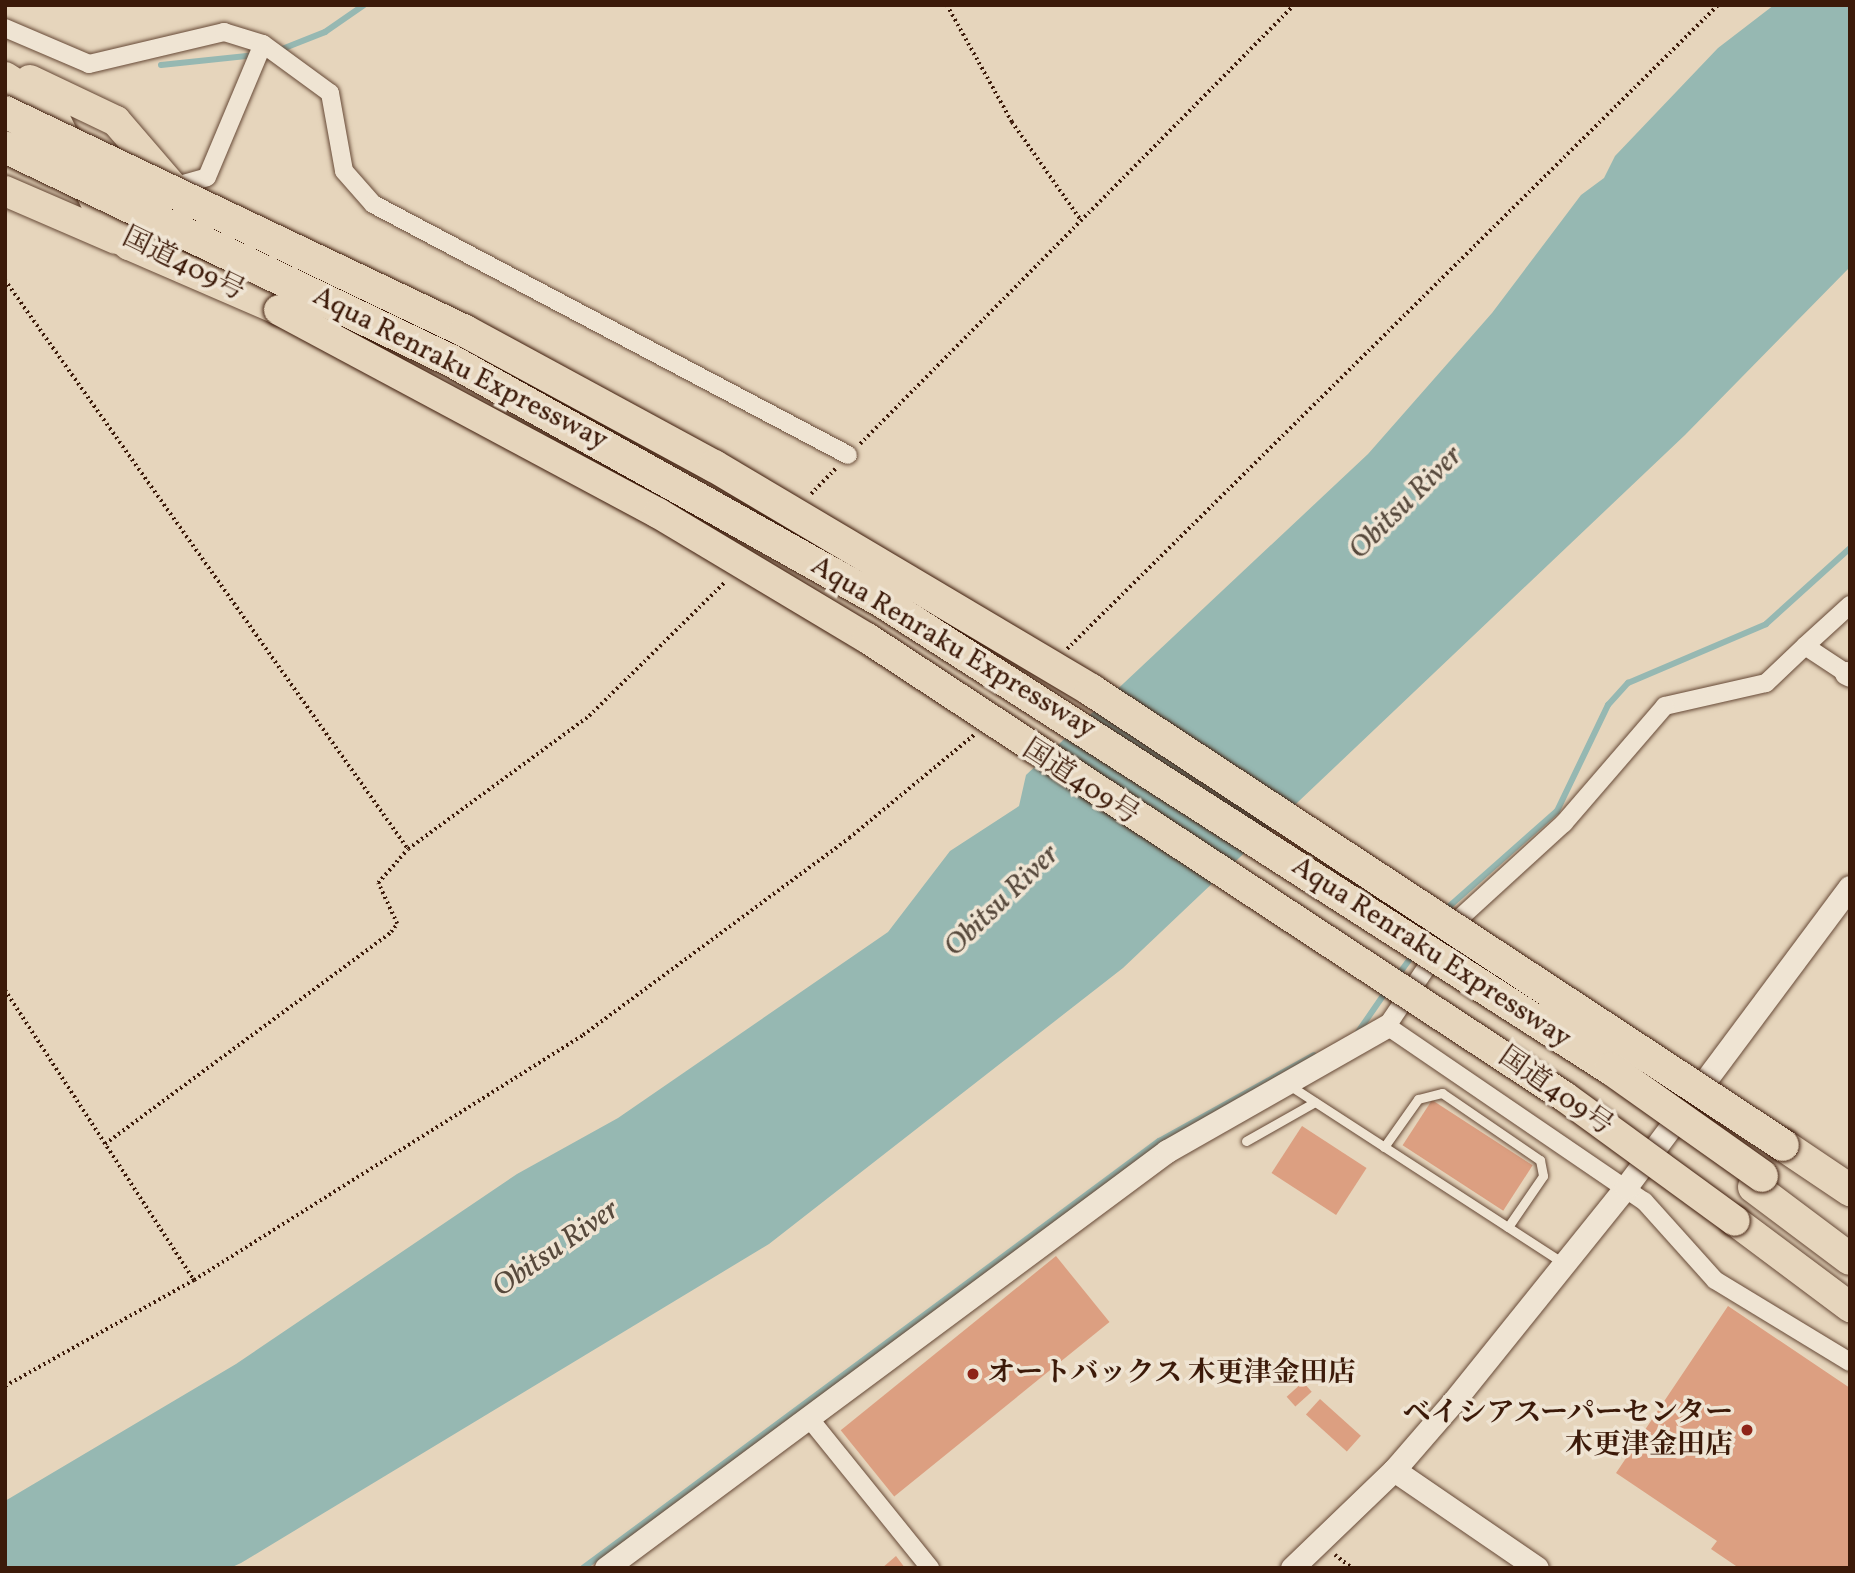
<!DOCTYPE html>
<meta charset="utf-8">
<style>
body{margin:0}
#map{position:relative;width:1855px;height:1573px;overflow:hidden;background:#e6d5bc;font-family:Vollkorn,"Noto Serif JP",serif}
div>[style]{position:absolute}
.water>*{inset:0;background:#96b8b2}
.stream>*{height:6px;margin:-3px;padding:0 3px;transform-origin:3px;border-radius:3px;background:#96b8b2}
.building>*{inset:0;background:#dc9f81;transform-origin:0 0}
.path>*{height:3.5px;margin-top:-1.75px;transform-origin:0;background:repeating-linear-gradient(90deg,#3c1a09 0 2px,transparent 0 5.5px)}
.roads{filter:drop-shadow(0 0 2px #664936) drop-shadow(0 0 2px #664936)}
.service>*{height:9px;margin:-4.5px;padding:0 4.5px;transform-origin:4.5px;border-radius:4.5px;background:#efe4d3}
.minor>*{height:18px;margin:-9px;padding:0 9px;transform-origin:9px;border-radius:9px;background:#efe4d3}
.tertiary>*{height:23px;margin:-11.5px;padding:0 11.5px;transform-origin:11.5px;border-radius:11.5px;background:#efe4d3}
.trunk>*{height:30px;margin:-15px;padding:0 15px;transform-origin:15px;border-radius:15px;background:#e6d5bc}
.motorway>*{height:32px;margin:-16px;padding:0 16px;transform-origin:16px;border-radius:16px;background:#e6d5bc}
.bridges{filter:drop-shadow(0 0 2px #3c1a09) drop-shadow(0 0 2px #3c1a09)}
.trunk-bridge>*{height:30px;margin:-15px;padding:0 15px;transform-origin:15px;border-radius:15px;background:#e6d5bc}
.motorway-bridge>*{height:32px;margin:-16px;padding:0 16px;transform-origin:16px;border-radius:16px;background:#e6d5bc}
.dots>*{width:19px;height:19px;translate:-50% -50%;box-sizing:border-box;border:4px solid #efe4d3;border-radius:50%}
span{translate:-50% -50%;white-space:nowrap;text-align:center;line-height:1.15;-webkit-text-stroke:7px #efe4d3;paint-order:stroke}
.street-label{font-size:28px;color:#3c1a09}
.poi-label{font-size:28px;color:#3c1a09;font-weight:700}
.left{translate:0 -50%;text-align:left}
.right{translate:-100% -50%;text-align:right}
.water-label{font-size:30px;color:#57493c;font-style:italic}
.frame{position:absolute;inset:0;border:7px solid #3c1a09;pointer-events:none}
</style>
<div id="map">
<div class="water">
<i style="clip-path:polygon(1774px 5px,1850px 5px,1850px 267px,1685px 435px,1123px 968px,769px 1244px,241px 1563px,230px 1568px,5px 1568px,5px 1501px,236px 1364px,517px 1174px,618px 1118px,888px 932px,950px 851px,1019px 806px,1026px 775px,1368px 454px,1492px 313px,1581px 195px,1604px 178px,1615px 156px,1718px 48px)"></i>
</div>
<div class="stream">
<i style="left:277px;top:51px;width:52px;rotate:-21.6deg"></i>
<i style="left:325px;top:32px;width:47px;rotate:-34.7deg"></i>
<i style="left:161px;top:65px;width:96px;rotate:-6deg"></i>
<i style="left:1445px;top:910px;width:149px;rotate:-41.5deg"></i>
<i style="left:1557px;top:811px;width:118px;rotate:-64.3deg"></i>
<i style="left:1608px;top:705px;width:30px;rotate:-48deg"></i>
<i style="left:1628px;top:683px;width:150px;rotate:-23.1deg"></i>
<i style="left:1766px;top:624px;width:113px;rotate:-42.1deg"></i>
<i style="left:1396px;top:978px;width:31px;rotate:-54deg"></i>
<i style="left:1358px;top:1032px;width:51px;rotate:-55.4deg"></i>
<i style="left:583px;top:1568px;width:717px;rotate:-36.55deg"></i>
<i style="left:1159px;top:1141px;width:177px;rotate:-29deg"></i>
</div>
<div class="building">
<i style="left:1432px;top:1100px;width:120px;height:54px;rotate:33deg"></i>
<i style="left:1302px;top:1126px;width:77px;height:56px;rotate:33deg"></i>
<i style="left:1056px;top:1256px;width:85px;height:277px;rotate:51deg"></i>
<i style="clip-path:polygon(1728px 1306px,1850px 1388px,1850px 1568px,1739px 1568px,1711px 1549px,1717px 1541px,1616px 1473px)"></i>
<i style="left:1303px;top:1382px;width:13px;height:22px;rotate:48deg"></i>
<i style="left:1320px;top:1399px;width:55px;height:21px;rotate:42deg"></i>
<i style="clip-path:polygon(896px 1556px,905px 1568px,882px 1568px)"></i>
</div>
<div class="path">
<i style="left:947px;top:5px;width:134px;rotate:60.9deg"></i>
<i style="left:1012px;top:122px;width:120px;rotate:54.9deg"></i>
<i style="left:5px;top:280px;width:697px;rotate:54.69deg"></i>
<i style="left:860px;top:444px;width:617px;rotate:-45.33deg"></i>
<i style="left:811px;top:494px;width:35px;rotate:-46deg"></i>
<i style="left:1067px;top:649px;width:916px;rotate:-44.69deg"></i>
<i style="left:5px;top:990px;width:346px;rotate:56.9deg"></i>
<i style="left:105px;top:1144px;width:356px;rotate:-36.5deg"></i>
<i style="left:391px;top:932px;width:10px;rotate:-53deg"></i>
<i style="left:397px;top:924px;width:45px;rotate:-114.9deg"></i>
<i style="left:378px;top:883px;width:45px;rotate:-48.6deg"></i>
<i style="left:408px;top:849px;width:225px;rotate:-36.3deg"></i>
<i style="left:589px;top:716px;width:191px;rotate:-44.6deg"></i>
<i style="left:5px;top:1386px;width:217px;rotate:-29.3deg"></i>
<i style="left:194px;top:1280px;width:460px;rotate:-32.2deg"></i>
<i style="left:583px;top:1035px;width:331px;rotate:-36.5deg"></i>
<i style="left:849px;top:838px;width:162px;rotate:-39.5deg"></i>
<i style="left:1335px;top:1555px;width:21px;rotate:37deg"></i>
</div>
<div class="roads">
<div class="service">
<i style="left:1289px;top:1085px;width:327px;rotate:33deg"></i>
<i style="left:1246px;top:1141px;width:79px;rotate:-29.5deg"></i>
<i style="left:1384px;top:1147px;width:59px;rotate:-54.7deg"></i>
<i style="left:1418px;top:1099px;width:25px;rotate:-14deg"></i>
<i style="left:1442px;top:1093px;width:119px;rotate:34.4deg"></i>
<i style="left:1540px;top:1160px;width:16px;rotate:79deg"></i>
<i style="left:1543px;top:1176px;width:62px;rotate:124.5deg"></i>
</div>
<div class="minor">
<i style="left:5px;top:28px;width:91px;rotate:23.2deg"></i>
<i style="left:89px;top:64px;width:139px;rotate:-13.3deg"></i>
<i style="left:224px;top:32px;width:41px;rotate:17.1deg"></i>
<i style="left:263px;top:44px;width:83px;rotate:36.2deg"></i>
<i style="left:330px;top:93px;width:79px;rotate:79.8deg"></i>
<i style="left:344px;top:171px;width:44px;rotate:48.7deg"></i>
<i style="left:373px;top:204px;width:537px;rotate:27.85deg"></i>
<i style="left:173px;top:187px;width:35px;rotate:-16deg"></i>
<i style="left:207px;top:177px;width:144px;rotate:-67.2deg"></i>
<i style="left:1805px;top:646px;width:61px;rotate:-42.3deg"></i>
<i style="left:1846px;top:673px;width:49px;rotate:-146.6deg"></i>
<i style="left:1805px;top:646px;width:54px;rotate:136.5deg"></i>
<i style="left:1766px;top:683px;width:104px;rotate:167.2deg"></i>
<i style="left:1665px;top:706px;width:155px;rotate:130.8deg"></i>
<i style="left:1564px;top:823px;width:141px;rotate:137.6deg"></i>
<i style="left:1460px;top:918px;width:130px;rotate:124.1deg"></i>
<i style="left:1387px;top:1026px;width:311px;rotate:34.3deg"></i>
<i style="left:1644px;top:1201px;width:106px;rotate:48.1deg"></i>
<i style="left:1715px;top:1280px;width:158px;rotate:31.3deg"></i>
<i style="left:809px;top:1418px;width:193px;rotate:51.1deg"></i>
</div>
<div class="tertiary">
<i style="left:1846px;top:673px;width:4px;rotate:27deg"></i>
<i style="left:1394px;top:1470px;width:173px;rotate:34.4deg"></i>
<i style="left:606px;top:1568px;width:699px;rotate:-36.62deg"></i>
<i style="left:1167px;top:1151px;width:253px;rotate:-29.6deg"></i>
<i style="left:1292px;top:1568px;width:141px;rotate:-43.9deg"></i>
<i style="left:1394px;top:1470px;width:90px;rotate:-49.1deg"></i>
<i style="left:1453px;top:1402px;width:276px;rotate:-51.2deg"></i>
<i style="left:1626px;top:1187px;width:374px;rotate:-53.3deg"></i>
</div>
<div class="trunk">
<i style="left:5px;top:77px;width:51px;rotate:32.1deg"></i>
<i style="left:48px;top:104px;width:138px;rotate:64.2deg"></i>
<i style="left:108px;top:228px;width:27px;rotate:39deg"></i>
<i style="left:129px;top:245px;width:163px;rotate:23.4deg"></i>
<i style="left:30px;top:80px;width:95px;rotate:25.5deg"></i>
<i style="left:116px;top:121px;width:103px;rotate:49.3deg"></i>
<i style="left:5px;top:191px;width:121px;rotate:23.4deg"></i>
<i style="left:1735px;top:1221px;width:144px;rotate:36.8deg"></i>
</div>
<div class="motorway">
<i style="left:1783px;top:1145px;width:81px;rotate:33.9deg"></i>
<i style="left:1754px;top:1187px;width:120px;rotate:36.9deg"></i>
</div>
</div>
<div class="bridges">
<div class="trunk-bridge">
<i style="left:279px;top:310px;width:430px;rotate:28.2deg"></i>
<i style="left:658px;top:513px;width:244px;rotate:30.9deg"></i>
<i style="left:867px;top:638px;width:835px;rotate:33.33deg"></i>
<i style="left:1565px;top:1097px;width:210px;rotate:36.1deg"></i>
</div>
<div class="motorway-bridge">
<i style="left:5px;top:112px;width:509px;rotate:25.46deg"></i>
<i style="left:465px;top:331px;width:283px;rotate:28.5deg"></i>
<i style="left:714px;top:466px;width:439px;rotate:30.7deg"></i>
<i style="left:1091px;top:690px;width:828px;rotate:33.33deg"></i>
<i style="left:5px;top:147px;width:493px;rotate:25.6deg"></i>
<i style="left:450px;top:360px;width:500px;rotate:29.2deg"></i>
<i style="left:886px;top:604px;width:861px;rotate:32.68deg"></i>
<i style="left:1611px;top:1069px;width:185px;rotate:35.3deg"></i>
</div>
</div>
<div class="dots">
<i style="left:973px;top:1374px;background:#8f2418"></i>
<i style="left:1747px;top:1430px;background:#8f2418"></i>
</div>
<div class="street-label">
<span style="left:183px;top:265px;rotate:26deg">国道409号</span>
<span style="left:460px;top:369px;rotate:27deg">Aqua Renraku Expressway</span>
<span style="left:953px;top:648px;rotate:31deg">Aqua Renraku Expressway</span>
<span style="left:1080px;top:783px;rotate:33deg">国道409号</span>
<span style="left:1431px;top:953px;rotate:33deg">Aqua Renraku Expressway</span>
<span style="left:1555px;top:1092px;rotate:35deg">国道409号</span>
</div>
<div class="poi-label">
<span class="left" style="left:987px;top:1374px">オートバックス 木更津金田店</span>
<span class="right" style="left:1733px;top:1430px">ベイシアスーパーセンター<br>木更津金田店</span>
</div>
<div class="water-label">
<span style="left:1406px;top:503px;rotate:-45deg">Obitsu River</span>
<span style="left:1002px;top:901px;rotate:-44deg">Obitsu River</span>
<span style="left:556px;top:1249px;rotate:-35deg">Obitsu River</span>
</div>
<div class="frame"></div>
</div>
